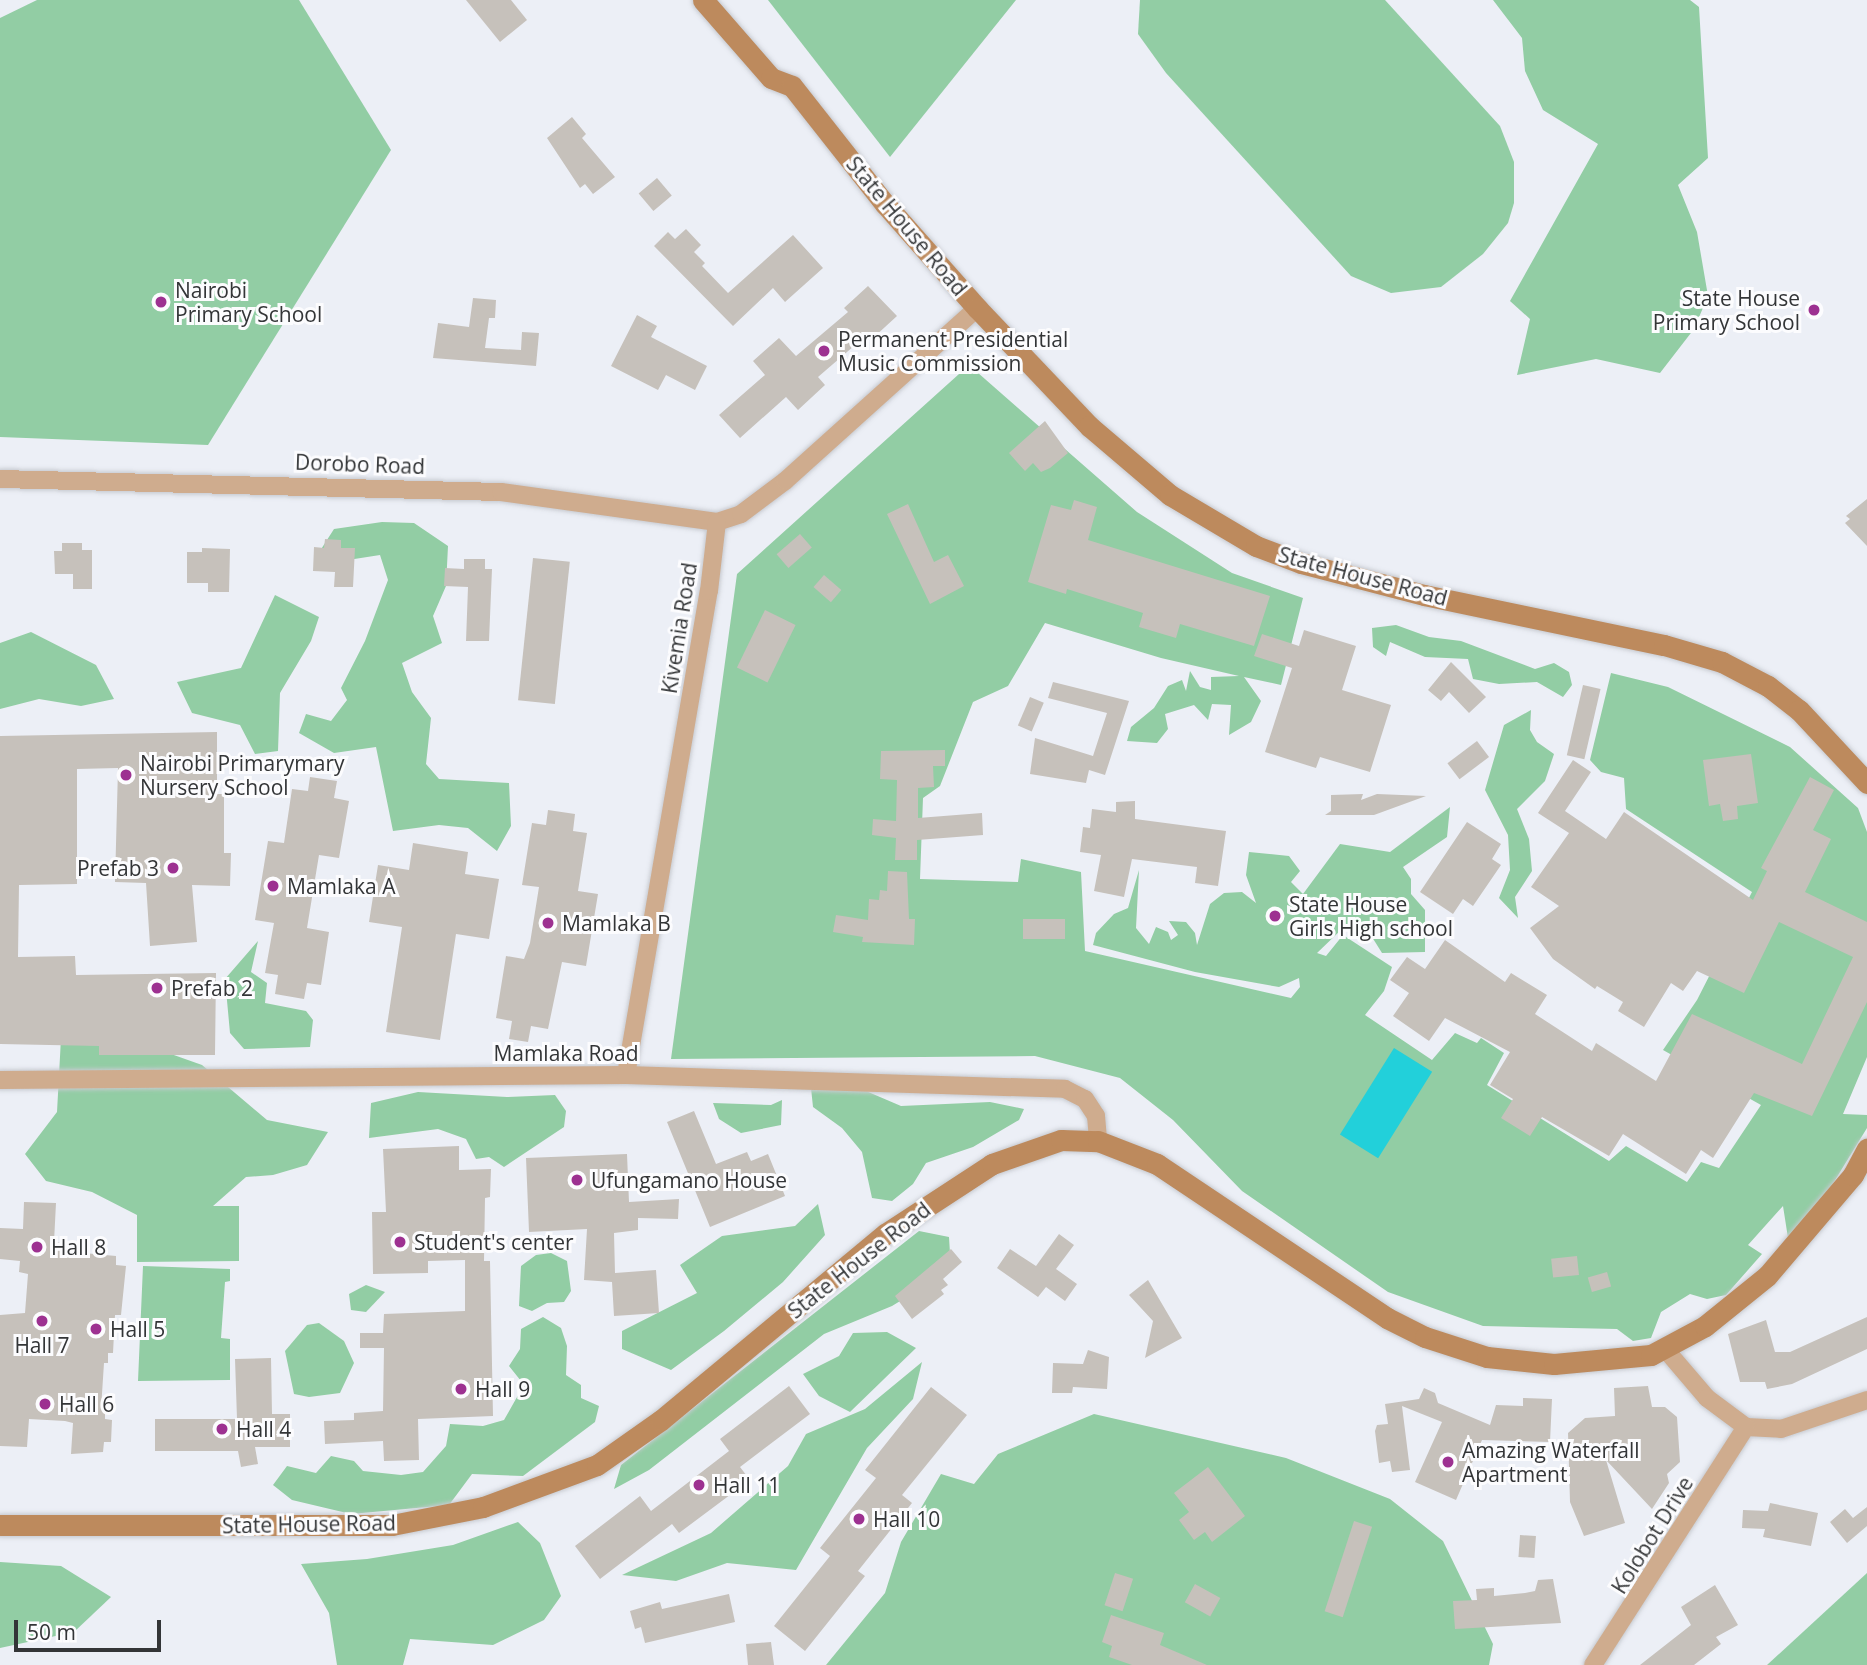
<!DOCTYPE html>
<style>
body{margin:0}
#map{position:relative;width:1867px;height:1665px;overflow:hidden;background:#eceff6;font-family:"Open Sans",sans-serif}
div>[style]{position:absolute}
.green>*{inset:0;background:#92cda4}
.water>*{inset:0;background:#22d0da;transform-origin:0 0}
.building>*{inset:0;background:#c6c1bb;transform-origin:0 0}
.roads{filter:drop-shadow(0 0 2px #c7cad0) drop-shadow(0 0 2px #c7cad0)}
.street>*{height:18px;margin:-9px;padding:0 9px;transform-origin:9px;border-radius:9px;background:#cfac8e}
.secondary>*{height:21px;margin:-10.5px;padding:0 10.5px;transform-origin:10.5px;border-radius:10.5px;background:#bd8a5d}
.dots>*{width:19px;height:19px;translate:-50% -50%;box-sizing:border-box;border:4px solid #fcfcfe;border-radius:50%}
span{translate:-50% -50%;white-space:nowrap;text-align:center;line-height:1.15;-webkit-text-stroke:6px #fcfcfe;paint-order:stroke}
.street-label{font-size:21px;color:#333537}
.poi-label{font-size:21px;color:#333537}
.left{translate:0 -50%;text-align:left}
.right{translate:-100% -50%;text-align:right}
.scale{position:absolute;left:14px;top:1620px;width:147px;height:32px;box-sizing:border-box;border:4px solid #333537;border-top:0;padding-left:9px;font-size:21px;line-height:24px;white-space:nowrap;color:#333537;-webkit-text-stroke:5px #fcfcfe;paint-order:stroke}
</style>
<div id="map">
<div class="green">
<i style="clip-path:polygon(37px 0,299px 0,391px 150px,208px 445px,0 437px,0 18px)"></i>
<i style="clip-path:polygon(768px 0,1016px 0,890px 157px)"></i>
<i style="clip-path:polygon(1140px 0,1385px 0,1500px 126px,1514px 162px,1514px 203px,1508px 223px,1483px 254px,1441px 287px,1391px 293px,1351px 276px,1166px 73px,1138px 34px)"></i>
<i style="clip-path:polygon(1493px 0,1690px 0,1699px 7px,1708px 158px,1678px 185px,1697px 232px,1708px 296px,1694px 329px,1660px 373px,1596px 359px,1517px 375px,1530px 319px,1510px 301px,1598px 144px,1543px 110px,1525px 71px,1522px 38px)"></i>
<i style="clip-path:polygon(969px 365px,1137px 512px,1232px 573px,1303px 598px,1281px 685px,1244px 677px,1261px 701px,1251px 722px,1229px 735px,1231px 705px,1212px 704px,1208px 720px,1194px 705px,1165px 714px,1168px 729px,1157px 743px,1127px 741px,1131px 727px,1154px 708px,1168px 686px,1182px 680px,1186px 691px,1190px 671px,1200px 687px,1211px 690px,1211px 677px,1239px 676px,1161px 658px,1045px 623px,1008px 686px,973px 702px,940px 786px,923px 798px,920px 879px,1018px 882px,1021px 859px,1081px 872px,1085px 951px,1291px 998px,1300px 987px,1299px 978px,1279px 987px,1195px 972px,1093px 945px,1096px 933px,1114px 914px,1128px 908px,1139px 870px,1136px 928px,1149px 944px,1156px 927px,1168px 932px,1171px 940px,1178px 935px,1169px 921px,1186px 922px,1195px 933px,1197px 945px,1210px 904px,1224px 893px,1242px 892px,1256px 903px,1246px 875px,1249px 852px,1289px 856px,1300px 871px,1291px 882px,1303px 894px,1340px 844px,1390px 852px,1450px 807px,1447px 837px,1403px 867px,1411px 879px,1411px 894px,1425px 910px,1425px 952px,1382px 953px,1372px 937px,1342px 929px,1317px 953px,1326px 956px,1343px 935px,1392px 967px,1384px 991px,1365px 1015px,1432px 1060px,1455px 1033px,1477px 1043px,1481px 1038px,1504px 1053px,1487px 1085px,1609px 1161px,1626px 1146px,1687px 1182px,1701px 1162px,1719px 1168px,1761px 1105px,1663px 1050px,1697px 1000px,1752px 892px,1626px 809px,1624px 778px,1601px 772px,1590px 760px,1611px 673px,1668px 687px,1790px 747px,1858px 808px,1867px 832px,1867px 1057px,1843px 1114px,1867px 1115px,1867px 1128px,1826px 1195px,1788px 1238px,1783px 1206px,1748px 1245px,1762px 1254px,1726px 1295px,1707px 1299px,1690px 1294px,1661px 1312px,1651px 1338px,1633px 1341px,1617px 1329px,1483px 1326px,1388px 1292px,1242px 1191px,1173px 1120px,1120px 1078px,1035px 1056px,671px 1059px,737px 574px)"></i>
<i style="clip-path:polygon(382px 522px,414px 523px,448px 546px,446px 586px,433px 616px,442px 643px,402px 663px,412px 692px,431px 718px,426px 764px,439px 779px,509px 783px,511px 826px,497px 851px,468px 828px,439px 825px,393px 831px,376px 747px,334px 753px,299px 733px,306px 714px,331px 721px,347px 700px,341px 688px,365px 641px,388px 580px,380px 555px,348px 560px,318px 554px,334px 529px)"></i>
<i style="clip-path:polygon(275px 595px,319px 617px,311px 641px,280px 693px,278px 751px,255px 754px,240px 725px,192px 713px,177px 682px,241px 668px)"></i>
<i style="clip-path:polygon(1396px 625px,1429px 637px,1461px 641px,1535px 669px,1554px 663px,1569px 672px,1572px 685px,1563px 697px,1537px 682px,1499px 684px,1473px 679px,1468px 659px,1425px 657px,1390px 642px,1386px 656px,1373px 647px,1372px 628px)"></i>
<i style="clip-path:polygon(31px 632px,96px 665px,114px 699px,81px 706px,39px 699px,0 709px,0 643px)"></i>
<i style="clip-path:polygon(1531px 710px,1530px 730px,1537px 742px,1554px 754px,1545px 781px,1517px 809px,1529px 839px,1532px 871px,1515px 897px,1518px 918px,1499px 898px,1510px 870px,1508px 835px,1485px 790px,1504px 725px)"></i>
<i style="clip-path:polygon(258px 941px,251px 972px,267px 983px,265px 1003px,306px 1011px,313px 1020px,310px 1047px,244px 1049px,230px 1033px,225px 979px)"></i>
<i style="clip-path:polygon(61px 1038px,171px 1054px,202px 1065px,267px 1120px,328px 1132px,307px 1165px,273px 1175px,246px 1177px,213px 1206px,239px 1206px,239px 1261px,137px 1262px,137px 1215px,92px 1192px,46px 1181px,25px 1154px,57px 1112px)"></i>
<i style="clip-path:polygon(811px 1088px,859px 1088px,901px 1106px,990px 1102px,1024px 1109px,1019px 1120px,973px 1147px,926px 1163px,913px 1184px,892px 1201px,872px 1198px,862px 1152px,842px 1128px,813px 1107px)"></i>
<i style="clip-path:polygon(418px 1092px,507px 1097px,555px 1095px,566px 1111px,564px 1127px,504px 1167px,489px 1157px,476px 1159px,466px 1139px,438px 1129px,369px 1138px,371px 1103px)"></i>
<i style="clip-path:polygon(782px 1100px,781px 1125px,741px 1133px,719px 1119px,713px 1103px,771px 1105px)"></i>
<i style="clip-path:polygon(818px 1204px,825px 1235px,783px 1282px,724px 1331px,671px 1370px,622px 1349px,622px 1331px,697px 1293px,680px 1265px,722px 1236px,795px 1226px)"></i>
<i style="clip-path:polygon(919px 1231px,949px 1237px,951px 1270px,892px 1306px,824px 1334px,649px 1470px,614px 1489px,621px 1465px)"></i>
<i style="clip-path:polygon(551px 1253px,567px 1261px,571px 1291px,564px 1302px,547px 1303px,532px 1311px,519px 1306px,521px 1266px,536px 1255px)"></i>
<i style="clip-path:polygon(143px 1266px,230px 1269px,230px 1281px,225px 1282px,221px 1338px,230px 1339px,230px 1380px,138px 1381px)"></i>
<i style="clip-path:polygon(366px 1285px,385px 1292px,366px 1312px,351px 1310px,349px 1294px)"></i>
<i style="clip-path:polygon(543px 1317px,561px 1328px,567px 1346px,566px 1375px,581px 1385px,581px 1398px,599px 1406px,595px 1422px,523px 1476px,472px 1474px,449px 1505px,351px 1514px,292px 1500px,273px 1485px,287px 1466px,316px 1473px,331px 1456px,354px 1461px,363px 1471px,401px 1475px,423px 1472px,446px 1446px,450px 1424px,483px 1426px,504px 1420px,521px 1390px,521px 1381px,509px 1366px,520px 1349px,521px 1329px)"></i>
<i style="clip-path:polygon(319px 1323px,344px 1341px,354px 1363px,340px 1393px,309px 1397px,294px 1394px,285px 1351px,307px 1325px)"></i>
<i style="clip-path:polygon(887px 1332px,916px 1348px,850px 1412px,819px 1396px,803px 1374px,839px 1356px,853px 1333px)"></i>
<i style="clip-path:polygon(922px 1362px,913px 1399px,867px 1448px,796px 1570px,727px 1563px,676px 1581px,622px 1575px,711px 1533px,788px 1466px,806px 1434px,865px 1409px)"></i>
<i style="clip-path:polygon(1094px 1414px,1286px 1458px,1390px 1499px,1443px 1541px,1493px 1644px,1489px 1665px,826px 1665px,885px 1593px,901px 1542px,941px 1474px,974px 1484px,998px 1454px)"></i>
<i style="clip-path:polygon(518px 1522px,540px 1543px,561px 1596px,544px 1620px,493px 1645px,410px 1639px,403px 1665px,337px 1665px,329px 1613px,301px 1564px,367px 1559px,453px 1545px)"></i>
<i style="clip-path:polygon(0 1562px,61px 1566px,111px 1597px,74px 1632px,0 1648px)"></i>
<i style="clip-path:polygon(1867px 1573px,1867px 1665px,1767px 1665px)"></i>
</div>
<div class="water">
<i style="left:1394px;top:1048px;width:45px;height:102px;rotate:32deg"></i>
</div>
<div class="building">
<i style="clip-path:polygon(466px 0,511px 0,527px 20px,500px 42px)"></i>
<i style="clip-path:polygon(572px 117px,586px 134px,582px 138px,615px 177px,593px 194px,585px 184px,580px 188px,547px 138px)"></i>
<i style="left:657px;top:178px;width:23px;height:24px;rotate:50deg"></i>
<i style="clip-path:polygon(686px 229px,701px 245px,694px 252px,705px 263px,702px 266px,728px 293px,793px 235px,823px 268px,785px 302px,773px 288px,733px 326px,654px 246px,668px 232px,675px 239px)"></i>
<i style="clip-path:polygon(868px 286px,897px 316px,873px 338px,869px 333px,818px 377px,825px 385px,798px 410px,786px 397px,740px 438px,719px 415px,765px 375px,753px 361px,779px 338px,796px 356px,848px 312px,844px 308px)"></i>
<i style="clip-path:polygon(473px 298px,496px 300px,495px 318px,489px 318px,485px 348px,521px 350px,522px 332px,539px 333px,536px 366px,433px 358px,438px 323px,469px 327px)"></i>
<i style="clip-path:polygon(637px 315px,657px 326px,651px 337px,707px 366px,695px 390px,666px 375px,658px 390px,611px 366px)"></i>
<i style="clip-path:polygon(1045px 421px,1068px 453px,1050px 468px,1041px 472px,1033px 463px,1025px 471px,1009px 453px)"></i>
<i style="clip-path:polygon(1867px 499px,1867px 546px,1845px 523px,1850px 519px,1846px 516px)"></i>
<i style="clip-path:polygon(1074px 500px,1097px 507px,1088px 540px,1270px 596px,1254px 646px,1180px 624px,1176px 638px,1139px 627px,1143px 613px,1067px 589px,1066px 594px,1028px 582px,1051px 505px,1071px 510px)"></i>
<i style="clip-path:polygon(908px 504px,934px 562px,948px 555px,964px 586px,930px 604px,887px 514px)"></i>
<i style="left:800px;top:534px;width:18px;height:31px;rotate:49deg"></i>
<i style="clip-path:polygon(325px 539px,341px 540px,341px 548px,355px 548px,353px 587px,334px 587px,335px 572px,313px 571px,314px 547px,324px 548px)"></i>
<i style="clip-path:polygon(62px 543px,82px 543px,82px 550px,92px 550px,92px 589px,73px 589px,73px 574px,55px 574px,54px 551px,62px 551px)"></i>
<i style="clip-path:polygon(202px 548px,230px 549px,229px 592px,208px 592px,208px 583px,187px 583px,187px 552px,202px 552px)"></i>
<i style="left:533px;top:558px;width:37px;height:143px;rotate:6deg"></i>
<i style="clip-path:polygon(464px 559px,485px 559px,485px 569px,492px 569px,489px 641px,466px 641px,468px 587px,444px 586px,445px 568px,464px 569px)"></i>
<i style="left:824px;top:575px;width:23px;height:16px;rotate:41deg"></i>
<i style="left:765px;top:610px;width:34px;height:64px;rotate:26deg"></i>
<i style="clip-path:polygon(1304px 630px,1356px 646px,1342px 690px,1391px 705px,1370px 772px,1320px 757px,1316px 768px,1265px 752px,1292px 668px,1254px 656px,1262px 634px,1299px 646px)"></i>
<i style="clip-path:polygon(1451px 662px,1486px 697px,1469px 713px,1449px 692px,1441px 701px,1428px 690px)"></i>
<i style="clip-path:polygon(1053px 682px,1129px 701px,1105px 775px,1089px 770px,1086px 783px,1030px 774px,1035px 738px,1093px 756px,1107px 713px,1048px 698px)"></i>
<i style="left:1583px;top:685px;width:18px;height:72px;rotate:13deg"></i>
<i style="left:1030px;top:697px;width:15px;height:31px;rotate:23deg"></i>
<i style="clip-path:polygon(217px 732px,217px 794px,224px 794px,224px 853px,231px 853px,230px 886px,192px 885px,197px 942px,150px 946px,146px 883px,115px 882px,118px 768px,77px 769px,77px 884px,19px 885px,18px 957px,75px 956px,76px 975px,216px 973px,215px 1055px,99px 1055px,99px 1046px,0 1044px,0 736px)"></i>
<i style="left:1477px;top:741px;width:20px;height:37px;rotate:53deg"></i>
<i style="clip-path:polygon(945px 750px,945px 766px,933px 766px,934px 787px,918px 788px,918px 818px,982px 813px,983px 835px,917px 840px,917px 860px,895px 860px,896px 838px,872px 835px,873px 819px,896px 821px,897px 780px,880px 779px,881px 751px)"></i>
<i style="clip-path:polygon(1751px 754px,1758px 803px,1737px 806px,1738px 819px,1723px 821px,1720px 804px,1709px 806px,1703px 760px)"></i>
<i style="clip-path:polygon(1573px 760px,1591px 772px,1565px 811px,1606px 839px,1624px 812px,1753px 900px,1767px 871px,1761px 868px,1810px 777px,1834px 790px,1813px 830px,1831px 839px,1805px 892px,1867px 922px,1867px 1002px,1812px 1116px,1754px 1093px,1713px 1158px,1701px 1150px,1686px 1174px,1623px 1134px,1609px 1156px,1542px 1117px,1530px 1136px,1501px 1118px,1513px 1099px,1490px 1085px,1510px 1052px,1445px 1018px,1429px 1041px,1393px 1016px,1409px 993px,1390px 980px,1407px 957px,1425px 969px,1445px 940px,1505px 982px,1511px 973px,1547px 995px,1535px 1014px,1592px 1051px,1596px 1043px,1656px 1081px,1692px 1014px,1802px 1064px,1853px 957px,1779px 922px,1744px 993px,1697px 971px,1683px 991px,1671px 983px,1644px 1027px,1618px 1011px,1623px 1002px,1597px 986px,1595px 989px,1553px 959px,1530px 928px,1559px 906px,1531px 887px,1569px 833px,1538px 813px)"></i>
<i style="clip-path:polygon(310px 777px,337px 781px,334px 798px,349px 801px,339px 858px,319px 855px,307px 928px,329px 932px,321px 985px,307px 983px,304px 999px,275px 994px,278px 975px,265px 973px,274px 923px,255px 920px,268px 841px,284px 843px,292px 789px,308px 791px)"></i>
<i style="clip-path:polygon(1363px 794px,1361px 800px,1377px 794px,1426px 796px,1374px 815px,1325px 815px,1331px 811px,1331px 795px)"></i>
<i style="clip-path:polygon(1135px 801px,1135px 819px,1226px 831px,1218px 886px,1195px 883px,1197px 867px,1132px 859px,1124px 897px,1094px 891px,1101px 855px,1080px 852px,1083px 827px,1090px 828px,1092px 809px,1116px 812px,1116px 802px)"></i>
<i style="clip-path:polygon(548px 810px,575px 814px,573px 831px,587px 833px,578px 891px,598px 894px,586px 966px,562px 962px,548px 1029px,531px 1026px,528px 1042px,509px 1039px,512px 1021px,496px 1018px,506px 956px,524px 959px,530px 943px,539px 887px,522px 885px,532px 823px,546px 825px)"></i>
<i style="clip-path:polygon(1467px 822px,1501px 844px,1492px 859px,1501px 865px,1473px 906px,1463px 899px,1453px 914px,1420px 892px)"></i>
<i style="clip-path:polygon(413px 843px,468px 852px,465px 874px,499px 879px,489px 939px,456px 934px,440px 1040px,386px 1032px,402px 927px,369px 922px,378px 865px,409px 870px)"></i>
<i style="clip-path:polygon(888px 871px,907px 872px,909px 919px,915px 919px,914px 945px,862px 942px,863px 937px,833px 932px,836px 915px,868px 920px,869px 899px,879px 900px,880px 890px,887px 891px)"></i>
<i style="left:1023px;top:919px;width:42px;height:20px"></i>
<i style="clip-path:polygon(694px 1111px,716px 1164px,747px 1152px,751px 1161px,768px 1154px,785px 1196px,710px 1227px,667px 1122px)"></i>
<i style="clip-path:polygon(459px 1146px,459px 1170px,491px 1169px,490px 1197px,485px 1198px,484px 1261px,490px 1261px,493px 1416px,418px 1419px,419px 1460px,384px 1461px,383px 1441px,325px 1444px,324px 1421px,354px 1420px,354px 1413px,383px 1411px,384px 1348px,360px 1348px,360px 1333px,383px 1333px,384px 1314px,465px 1311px,465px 1260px,428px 1261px,428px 1273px,373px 1274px,372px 1212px,386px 1212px,383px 1149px)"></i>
<i style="clip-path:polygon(627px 1154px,629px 1202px,679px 1199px,678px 1219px,638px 1218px,638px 1230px,614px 1233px,615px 1273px,656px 1270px,659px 1313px,614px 1316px,612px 1282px,584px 1280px,587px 1229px,529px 1232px,526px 1158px)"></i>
<i style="clip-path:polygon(24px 1202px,56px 1203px,54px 1242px,74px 1245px,73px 1252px,116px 1256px,116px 1265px,126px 1266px,121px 1315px,115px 1315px,113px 1353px,108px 1353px,108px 1363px,104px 1363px,101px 1409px,105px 1409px,105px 1419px,112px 1420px,111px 1442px,104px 1442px,103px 1452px,71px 1454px,73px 1423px,65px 1421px,29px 1419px,27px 1447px,0 1446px,0 1315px,25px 1313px,28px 1274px,19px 1272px,20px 1261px,0 1259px,0 1228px,23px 1229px)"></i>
<i style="clip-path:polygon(1059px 1234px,1074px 1245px,1056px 1269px,1077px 1284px,1065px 1301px,1046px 1287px,1038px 1297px,997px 1268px,1010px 1249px,1036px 1266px)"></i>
<i style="clip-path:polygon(951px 1249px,962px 1262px,943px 1279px,948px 1285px,941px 1290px,944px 1294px,912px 1319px,895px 1296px)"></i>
<i style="left:1577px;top:1256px;width:19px;height:26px;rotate:84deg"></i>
<i style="left:1607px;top:1272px;width:15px;height:20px;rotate:74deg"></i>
<i style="clip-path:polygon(1148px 1280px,1182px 1338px,1145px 1358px,1153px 1321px,1129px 1295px)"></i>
<i style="clip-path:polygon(1867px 1317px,1867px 1349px,1792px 1384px,1767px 1389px,1765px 1382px,1740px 1382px,1728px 1334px,1766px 1320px,1775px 1352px,1790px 1352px)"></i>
<i style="clip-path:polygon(1088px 1350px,1109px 1357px,1107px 1389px,1073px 1387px,1072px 1393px,1052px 1393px,1053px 1363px,1083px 1364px)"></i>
<i style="clip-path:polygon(271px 1358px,272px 1414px,290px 1414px,290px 1447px,255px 1447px,258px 1464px,241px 1467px,238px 1451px,155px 1451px,155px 1419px,237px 1419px,235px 1359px)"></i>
<i style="clip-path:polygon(789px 1386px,810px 1414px,740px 1467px,750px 1480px,679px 1533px,672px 1524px,600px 1579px,575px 1546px,640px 1496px,651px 1511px,729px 1451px,720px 1439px)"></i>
<i style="clip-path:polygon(1648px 1386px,1652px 1407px,1665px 1407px,1677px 1417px,1680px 1462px,1667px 1474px,1669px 1483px,1652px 1509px,1606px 1460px,1625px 1523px,1584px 1536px,1570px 1502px,1568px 1433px,1585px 1418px,1615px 1416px,1614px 1388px)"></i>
<i style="clip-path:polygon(931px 1387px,967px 1415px,902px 1495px,912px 1503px,858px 1571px,865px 1576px,805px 1651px,774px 1626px,830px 1556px,820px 1548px,876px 1478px,865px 1470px)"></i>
<i style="clip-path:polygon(1424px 1388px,1435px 1393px,1438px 1403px,1490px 1425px,1496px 1405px,1523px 1406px,1523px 1398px,1552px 1399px,1550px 1442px,1482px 1440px,1456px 1500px,1415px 1482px,1442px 1422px,1402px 1406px,1410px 1470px,1392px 1472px,1390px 1461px,1379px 1463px,1375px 1431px,1377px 1425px,1388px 1424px,1385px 1404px,1419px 1399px)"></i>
<i style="clip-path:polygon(1208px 1467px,1245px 1516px,1212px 1542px,1205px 1532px,1194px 1540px,1179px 1520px,1189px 1512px,1174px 1493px)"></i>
<i style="clip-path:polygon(1770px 1503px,1818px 1513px,1811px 1546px,1763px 1537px,1765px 1529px,1742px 1528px,1743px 1510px,1768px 1511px)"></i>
<i style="clip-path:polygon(1867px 1507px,1867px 1526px,1847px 1543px,1830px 1522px,1845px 1509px,1853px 1518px)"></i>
<i style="left:1354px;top:1521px;width:19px;height:95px;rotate:18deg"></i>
<i style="left:1520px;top:1535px;width:16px;height:22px;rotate:4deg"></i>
<i style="left:1115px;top:1573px;width:19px;height:34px;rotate:18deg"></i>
<i style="clip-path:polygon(1553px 1579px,1561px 1623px,1455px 1629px,1453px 1601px,1477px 1600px,1476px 1589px,1494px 1588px,1494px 1596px,1525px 1593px,1535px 1591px,1538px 1580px)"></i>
<i style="left:1195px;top:1584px;width:29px;height:21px;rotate:29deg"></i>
<i style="clip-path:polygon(1715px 1585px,1738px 1625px,1716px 1637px,1721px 1644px,1694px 1665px,1640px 1665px,1691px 1625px,1681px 1607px)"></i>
<i style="clip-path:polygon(729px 1594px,735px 1622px,645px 1643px,641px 1627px,635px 1629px,630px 1611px,660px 1602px,662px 1609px)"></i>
<i style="clip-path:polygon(1111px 1615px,1164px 1633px,1160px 1645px,1207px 1665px,1132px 1665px,1109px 1657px,1112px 1646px,1102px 1642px)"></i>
<i style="clip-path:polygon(771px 1642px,774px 1665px,748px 1665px,746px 1644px)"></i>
</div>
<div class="roads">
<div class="street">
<i style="left:0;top:479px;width:501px;rotate:1.49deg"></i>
<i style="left:501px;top:492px;width:218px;rotate:7.9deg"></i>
<i style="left:717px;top:522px;width:25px;rotate:-18deg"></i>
<i style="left:741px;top:514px;width:55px;rotate:-36.9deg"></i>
<i style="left:785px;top:481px;width:258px;rotate:-42deg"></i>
<i style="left:626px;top:1075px;width:491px;rotate:-80.3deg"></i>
<i style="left:709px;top:591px;width:69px;rotate:-83.4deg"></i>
<i style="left:0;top:1080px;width:626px;rotate:-0.46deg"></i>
<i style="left:626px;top:1075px;width:439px;rotate:1.8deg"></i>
<i style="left:1065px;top:1089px;width:22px;rotate:27deg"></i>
<i style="left:1085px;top:1099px;width:20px;rotate:57deg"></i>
<i style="left:1096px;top:1116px;width:25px;rotate:85deg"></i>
<i style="left:1666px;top:1350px;width:63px;rotate:49.5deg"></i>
<i style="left:1707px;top:1398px;width:49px;rotate:36.6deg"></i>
<i style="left:1746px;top:1427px;width:35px;rotate:3deg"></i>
<i style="left:1781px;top:1429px;width:91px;rotate:-18.6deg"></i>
<i style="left:1593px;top:1665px;width:283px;rotate:-57.3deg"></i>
</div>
<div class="secondary">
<i style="left:703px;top:0;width:103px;rotate:48.9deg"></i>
<i style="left:771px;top:78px;width:22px;rotate:21deg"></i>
<i style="left:792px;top:86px;width:150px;rotate:51.8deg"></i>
<i style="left:885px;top:204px;width:139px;rotate:48.5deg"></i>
<i style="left:977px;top:308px;width:163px;rotate:46.5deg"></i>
<i style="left:1089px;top:426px;width:106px;rotate:40.4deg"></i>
<i style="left:1170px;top:495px;width:100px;rotate:30.7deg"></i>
<i style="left:1256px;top:546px;width:48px;rotate:20.7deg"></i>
<i style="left:1301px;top:563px;width:127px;rotate:14.6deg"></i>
<i style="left:1424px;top:595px;width:245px;rotate:11.8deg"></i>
<i style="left:1664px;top:645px;width:60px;rotate:16.3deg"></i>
<i style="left:1722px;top:662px;width:52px;rotate:27.6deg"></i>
<i style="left:1768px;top:686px;width:39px;rotate:38deg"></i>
<i style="left:1799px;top:710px;width:100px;rotate:47deg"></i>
<i style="left:0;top:1525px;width:392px"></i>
<i style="left:392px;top:1525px;width:93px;rotate:-11.2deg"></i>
<i style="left:483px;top:1507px;width:121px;rotate:-20.2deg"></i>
<i style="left:597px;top:1465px;width:78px;rotate:-35.1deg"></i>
<i style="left:661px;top:1420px;width:291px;rotate:-39.7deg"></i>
<i style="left:885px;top:1234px;width:128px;rotate:-33.2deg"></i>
<i style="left:992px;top:1164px;width:73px;rotate:-19.2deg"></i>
<i style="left:1061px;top:1140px;width:37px;rotate:2deg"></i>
<i style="left:1098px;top:1141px;width:63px;rotate:21.3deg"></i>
<i style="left:1157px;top:1164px;width:277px;rotate:33.8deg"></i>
<i style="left:1387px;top:1318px;width:42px;rotate:26.6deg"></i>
<i style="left:1425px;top:1337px;width:65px;rotate:17.9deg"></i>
<i style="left:1487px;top:1357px;width:67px;rotate:6deg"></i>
<i style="left:1554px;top:1364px;width:97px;rotate:-5.3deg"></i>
<i style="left:1651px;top:1355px;width:61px;rotate:-28.2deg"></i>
<i style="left:1705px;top:1326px;width:80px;rotate:-38.9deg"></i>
<i style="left:1767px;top:1276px;width:133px;rotate:-49.6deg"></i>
<i style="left:1853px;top:1175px;width:30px;rotate:-62deg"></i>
</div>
</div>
<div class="dots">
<i style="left:161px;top:302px;background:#9d3191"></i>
<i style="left:1814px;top:310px;background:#9d3191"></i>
<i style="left:824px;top:351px;background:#9d3191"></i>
<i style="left:126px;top:775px;background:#9d3191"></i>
<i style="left:173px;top:868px;background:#9d3191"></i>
<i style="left:273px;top:886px;background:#9d3191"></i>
<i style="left:1275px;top:916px;background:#9d3191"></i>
<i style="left:548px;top:923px;background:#9d3191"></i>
<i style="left:157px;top:988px;background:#9d3191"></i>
<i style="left:577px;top:1180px;background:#9d3191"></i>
<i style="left:400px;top:1242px;background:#9d3191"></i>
<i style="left:37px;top:1247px;background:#9d3191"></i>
<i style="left:42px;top:1321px;background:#9d3191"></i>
<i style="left:96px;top:1329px;background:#9d3191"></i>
<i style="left:461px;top:1389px;background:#9d3191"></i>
<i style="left:45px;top:1404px;background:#9d3191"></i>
<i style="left:222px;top:1429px;background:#9d3191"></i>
<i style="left:1448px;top:1462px;background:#9d3191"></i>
<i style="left:699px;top:1485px;background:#9d3191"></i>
<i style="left:859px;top:1519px;background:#9d3191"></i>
</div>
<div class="street-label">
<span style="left:907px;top:226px;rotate:50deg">State House Road</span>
<span style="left:360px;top:464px;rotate:2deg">Dorobo Road</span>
<span style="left:1363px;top:576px;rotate:15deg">State House Road</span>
<span style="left:679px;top:628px;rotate:-81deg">Kivemia Road</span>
<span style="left:566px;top:1053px">Mamlaka Road</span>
<span style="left:859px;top:1260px;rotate:-38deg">State House Road</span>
<span style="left:309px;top:1524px;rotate:-1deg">State House Road</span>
<span style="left:1652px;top:1535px;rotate:-58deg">Kolobot Drive</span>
</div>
<div class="poi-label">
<span class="left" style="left:175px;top:302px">Nairobi<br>Primary School</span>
<span class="right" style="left:1800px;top:310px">State House<br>Primary School</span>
<span class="left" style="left:838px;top:351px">Permanent Presidential<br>Music Commission</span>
<span class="left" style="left:140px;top:775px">Nairobi Primarymary<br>Nursery School</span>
<span class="right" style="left:159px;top:868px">Prefab 3</span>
<span class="left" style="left:287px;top:886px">Mamlaka A</span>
<span class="left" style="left:1289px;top:916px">State House<br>Girls High school</span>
<span class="left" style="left:562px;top:923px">Mamlaka B</span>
<span class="left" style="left:171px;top:988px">Prefab 2</span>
<span class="left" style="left:591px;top:1180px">Ufungamano House</span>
<span class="left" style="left:414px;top:1242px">Student's center</span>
<span class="left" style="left:51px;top:1247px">Hall 8</span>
<span class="left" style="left:110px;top:1329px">Hall 5</span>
<span style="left:42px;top:1345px">Hall 7</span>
<span class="left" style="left:475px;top:1389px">Hall 9</span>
<span class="left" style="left:59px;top:1404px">Hall 6</span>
<span class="left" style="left:236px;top:1429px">Hall 4</span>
<span class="left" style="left:1462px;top:1462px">Amazing Waterfall<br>Apartment</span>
<span class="left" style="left:713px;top:1485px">Hall 11</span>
<span class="left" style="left:873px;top:1519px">Hall 10</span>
</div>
<div class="scale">50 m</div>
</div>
